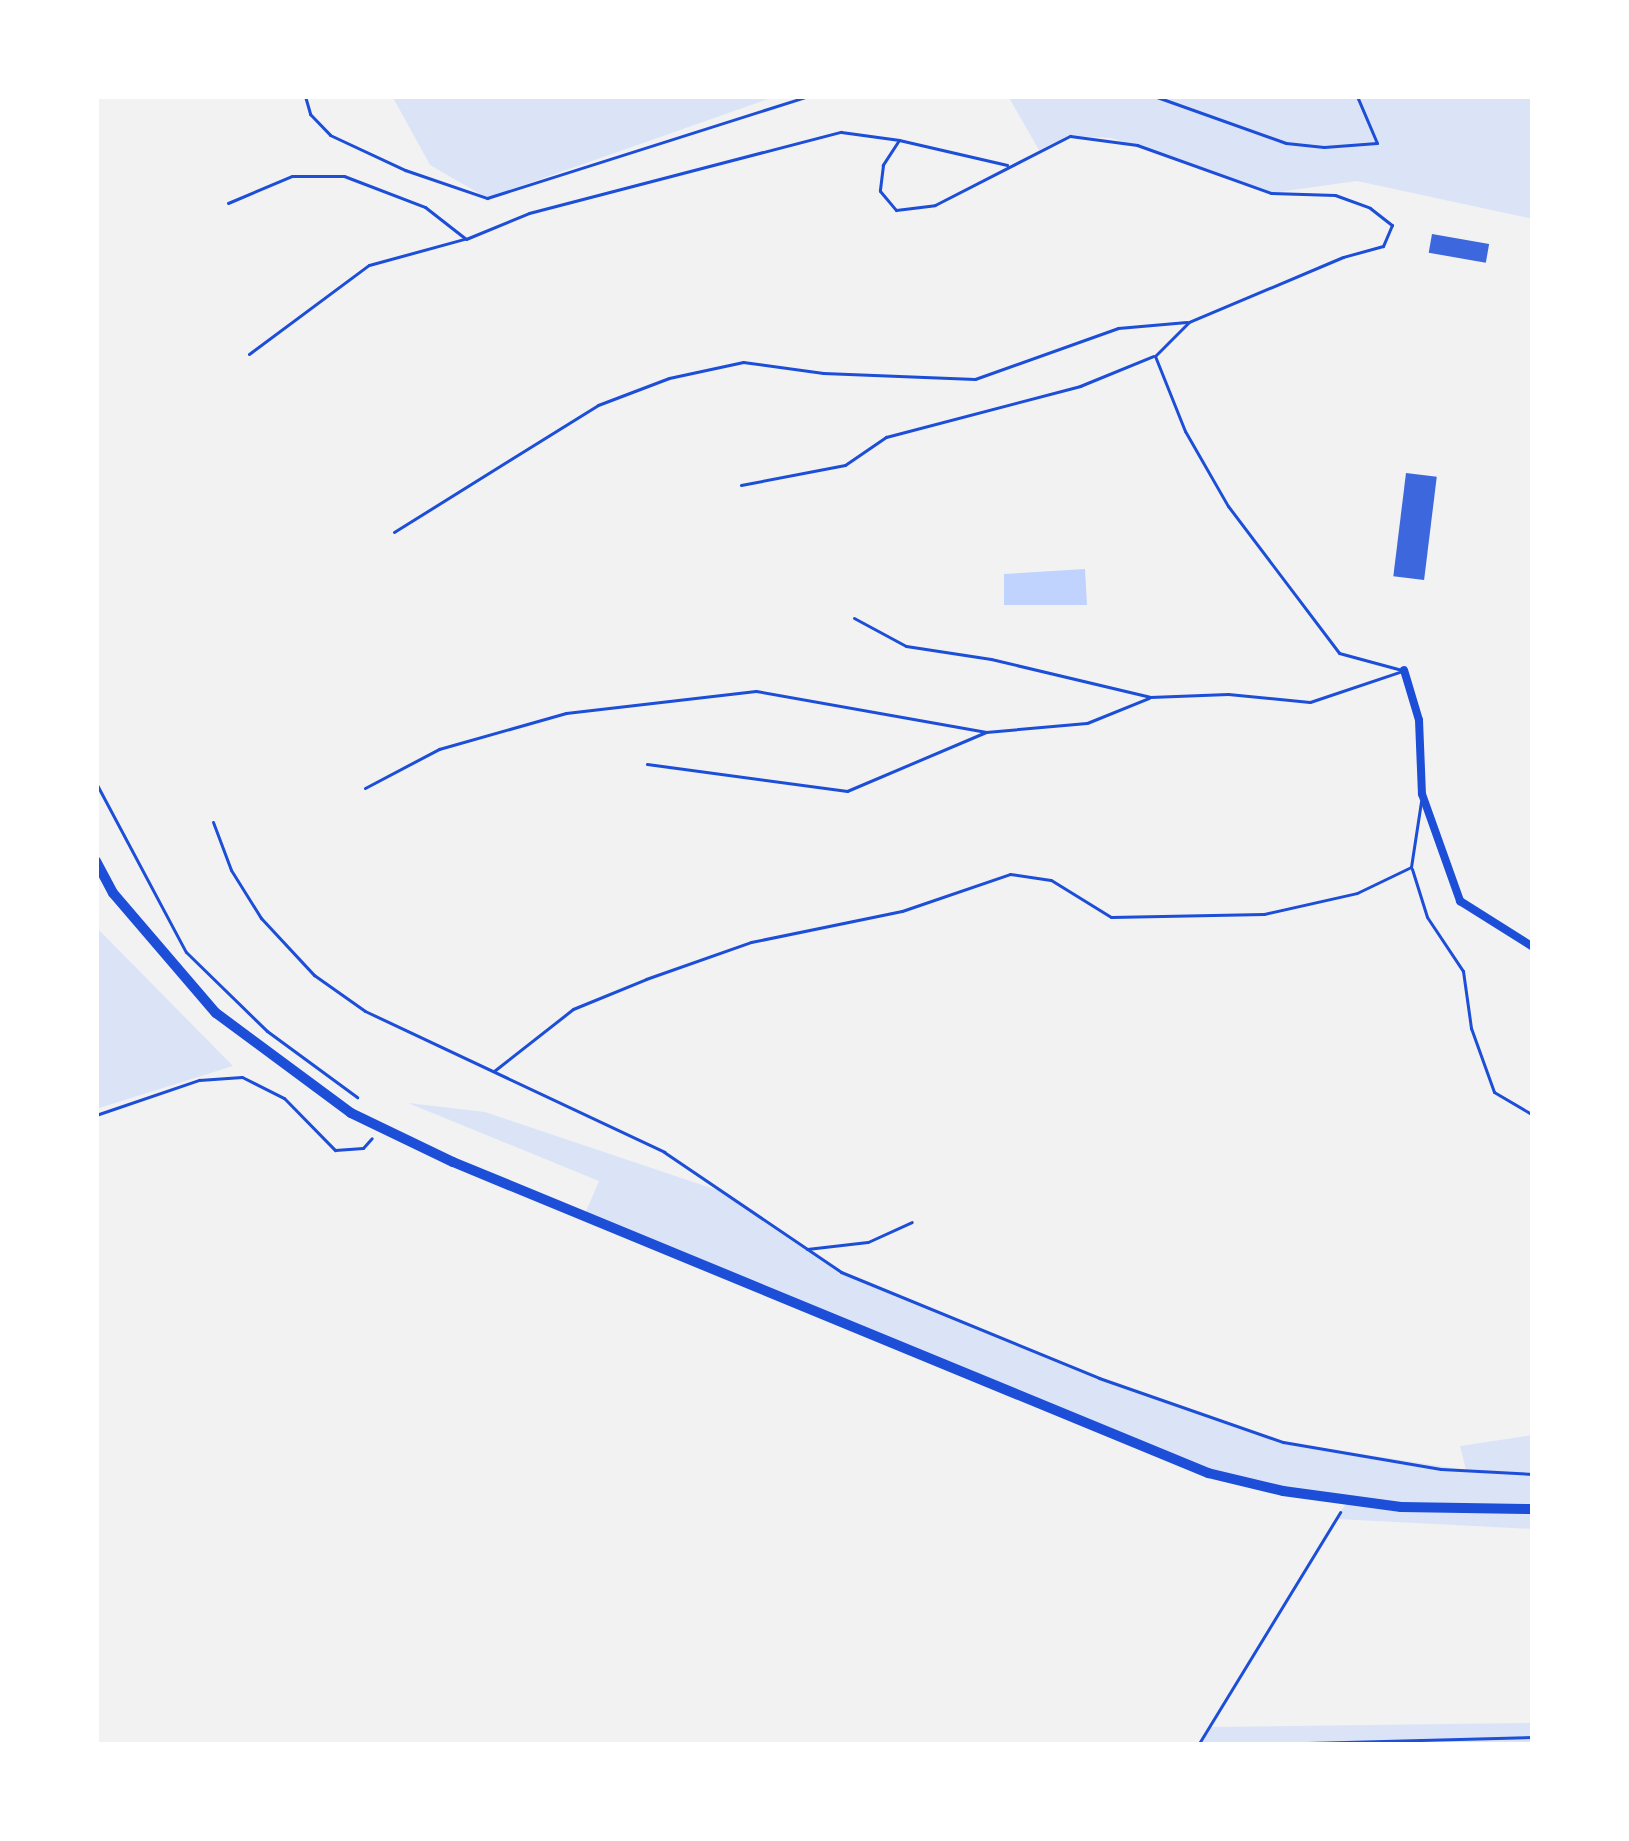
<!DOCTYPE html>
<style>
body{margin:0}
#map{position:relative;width:1629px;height:1841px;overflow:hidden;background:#f2f2f2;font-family:Mulish,sans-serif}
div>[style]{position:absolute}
.green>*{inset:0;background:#dbe4f7}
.water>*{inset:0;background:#bfd3fe}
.building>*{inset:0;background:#3d67dc;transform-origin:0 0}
.path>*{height:3px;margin:-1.5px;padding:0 1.5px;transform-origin:1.5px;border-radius:1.5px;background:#1d4ed8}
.service>*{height:3px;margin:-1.5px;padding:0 1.5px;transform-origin:1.5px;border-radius:1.5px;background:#1d4ed8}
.minor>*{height:8px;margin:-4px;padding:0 4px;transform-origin:4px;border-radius:4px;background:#1d4ed8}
.secondary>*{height:10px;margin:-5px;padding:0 5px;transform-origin:5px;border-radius:5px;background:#1d4ed8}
span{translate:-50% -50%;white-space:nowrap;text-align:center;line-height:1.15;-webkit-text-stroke:12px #fff;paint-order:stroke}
.frame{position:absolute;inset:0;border:99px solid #fff;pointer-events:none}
</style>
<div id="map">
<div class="green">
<i style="clip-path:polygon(392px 96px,777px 96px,487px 198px,430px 165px)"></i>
<i style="clip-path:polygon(1008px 96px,1533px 96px,1533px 219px,1357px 181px,1271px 193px,1111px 138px,1070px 136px,1039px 150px)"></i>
<i style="clip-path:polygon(96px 927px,233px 1066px,96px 1109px)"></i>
<i style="clip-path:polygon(408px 1103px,485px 1112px,726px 1193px,841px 1272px,1099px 1378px,1283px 1442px,1466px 1470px,1460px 1446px,1533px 1435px,1533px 1529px,1336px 1519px,1347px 1502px,1208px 1473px,584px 1216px,599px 1181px)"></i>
<i style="clip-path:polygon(1533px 1723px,1533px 1745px,1198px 1745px,1209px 1727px)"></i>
</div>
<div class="water">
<i style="clip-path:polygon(1085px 569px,1087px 605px,1004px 605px,1004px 574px)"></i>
</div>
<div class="building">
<i style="left:1432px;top:234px;width:58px;height:19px;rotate:10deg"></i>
<i style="left:1406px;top:473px;width:31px;height:104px;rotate:7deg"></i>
</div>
<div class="path">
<i style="left:305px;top:96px;width:19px;rotate:74deg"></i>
<i style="left:310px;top:114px;width:29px;rotate:46deg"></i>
<i style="left:330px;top:135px;width:83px;rotate:25deg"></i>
<i style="left:405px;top:170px;width:87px;rotate:18.9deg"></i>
<i style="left:487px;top:198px;width:337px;rotate:-17.6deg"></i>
<i style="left:1154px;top:96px;width:140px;rotate:19.6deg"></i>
<i style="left:1286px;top:143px;width:38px;rotate:6deg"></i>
<i style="left:1324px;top:147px;width:53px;rotate:-4.3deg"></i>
<i style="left:1377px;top:143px;width:51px;rotate:-113.1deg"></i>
<i style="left:96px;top:783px;width:191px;rotate:62deg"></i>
<i style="left:186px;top:952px;width:113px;rotate:44.3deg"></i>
<i style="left:267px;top:1031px;width:112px;rotate:36.3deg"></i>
<i style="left:96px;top:1115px;width:109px;rotate:-18.8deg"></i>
<i style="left:199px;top:1080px;width:43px;rotate:-4deg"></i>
<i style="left:242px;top:1077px;width:47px;rotate:26.6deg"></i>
<i style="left:284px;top:1098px;width:73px;rotate:45.6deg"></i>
<i style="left:335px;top:1150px;width:28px;rotate:-4deg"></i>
<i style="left:363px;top:1148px;width:13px;rotate:-48deg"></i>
<i style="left:1198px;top:1745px;width:273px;rotate:-58.6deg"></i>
<i style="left:1227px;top:1745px;width:306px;rotate:-1.5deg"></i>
</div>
<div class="service">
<i style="left:899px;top:140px;width:30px;rotate:123deg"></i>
<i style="left:883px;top:165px;width:26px;rotate:97deg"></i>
<i style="left:880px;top:191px;width:25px;rotate:50deg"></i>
<i style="left:896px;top:210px;width:39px;rotate:-7deg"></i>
<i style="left:935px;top:205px;width:152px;rotate:-27.1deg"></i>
<i style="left:1070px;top:136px;width:68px;rotate:7.7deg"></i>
<i style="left:1137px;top:145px;width:142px;rotate:19.7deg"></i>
<i style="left:1271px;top:193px;width:64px;rotate:1.8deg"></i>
<i style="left:1335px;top:195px;width:37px;rotate:20deg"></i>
<i style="left:1370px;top:208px;width:28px;rotate:38deg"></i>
<i style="left:1392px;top:225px;width:23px;rotate:113deg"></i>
<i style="left:1383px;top:246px;width:41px;rotate:164.6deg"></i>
<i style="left:1343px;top:257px;width:167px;rotate:157.1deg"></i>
<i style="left:1189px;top:322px;width:48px;rotate:135deg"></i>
<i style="left:1155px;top:356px;width:81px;rotate:68.2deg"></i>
<i style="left:1185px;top:431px;width:86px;rotate:60.2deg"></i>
<i style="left:1228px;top:506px;width:184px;rotate:52.9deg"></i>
<i style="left:1339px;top:653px;width:65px;rotate:15.1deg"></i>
<i style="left:228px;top:203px;width:69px;rotate:-22.9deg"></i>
<i style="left:292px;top:176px;width:52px"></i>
<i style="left:344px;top:176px;width:87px;rotate:20.9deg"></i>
<i style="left:425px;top:207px;width:52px;rotate:38deg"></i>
<i style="left:466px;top:239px;width:68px;rotate:-22.4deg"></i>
<i style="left:529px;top:213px;width:322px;rotate:-14.6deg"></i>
<i style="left:841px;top:132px;width:59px;rotate:7.9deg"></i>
<i style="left:899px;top:140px;width:111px;rotate:13deg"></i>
<i style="left:249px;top:354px;width:149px;rotate:-36.6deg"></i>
<i style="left:369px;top:265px;width:98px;rotate:-15.3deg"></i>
<i style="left:741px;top:485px;width:106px;rotate:-10.9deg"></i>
<i style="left:845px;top:465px;width:50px;rotate:-34.3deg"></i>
<i style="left:886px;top:437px;width:201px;rotate:-14.7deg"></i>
<i style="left:1080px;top:386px;width:79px;rotate:-22.3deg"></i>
<i style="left:394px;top:532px;width:240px;rotate:-31.9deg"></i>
<i style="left:598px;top:405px;width:76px;rotate:-20.8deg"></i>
<i style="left:669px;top:378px;width:76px;rotate:-12.2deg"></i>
<i style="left:743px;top:362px;width:81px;rotate:7.8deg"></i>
<i style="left:823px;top:373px;width:152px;rotate:2.3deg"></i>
<i style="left:975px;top:379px;width:152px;rotate:-19.6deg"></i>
<i style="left:1118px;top:328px;width:69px;rotate:-5deg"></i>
<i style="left:854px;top:618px;width:59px;rotate:28.3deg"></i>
<i style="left:906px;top:646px;width:86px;rotate:8.7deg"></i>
<i style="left:991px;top:659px;width:163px;rotate:13.4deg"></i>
<i style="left:1150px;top:697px;width:78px;rotate:-2.2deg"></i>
<i style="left:1228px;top:694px;width:82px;rotate:5.6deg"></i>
<i style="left:1310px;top:702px;width:97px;rotate:-18.6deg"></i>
<i style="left:647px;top:764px;width:202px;rotate:7.7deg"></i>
<i style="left:847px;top:791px;width:151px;rotate:-23deg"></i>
<i style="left:986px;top:732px;width:101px;rotate:-5.1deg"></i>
<i style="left:1087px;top:723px;width:67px;rotate:-22deg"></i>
<i style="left:365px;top:788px;width:84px;rotate:-27.8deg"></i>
<i style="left:439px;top:749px;width:132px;rotate:-15.8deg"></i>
<i style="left:566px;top:713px;width:191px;rotate:-6.6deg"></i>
<i style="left:756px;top:691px;width:234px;rotate:10.1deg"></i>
<i style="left:213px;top:822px;width:51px;rotate:69.4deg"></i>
<i style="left:231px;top:870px;width:57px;rotate:58deg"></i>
<i style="left:261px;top:918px;width:78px;rotate:47.1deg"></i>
<i style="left:314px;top:975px;width:62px;rotate:35.2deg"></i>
<i style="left:365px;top:1011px;width:331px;rotate:25.2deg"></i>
<i style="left:664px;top:1152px;width:214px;rotate:34.1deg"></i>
<i style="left:841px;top:1272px;width:279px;rotate:22.3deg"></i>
<i style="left:1099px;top:1378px;width:195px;rotate:19.2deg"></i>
<i style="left:1283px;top:1442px;width:160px;rotate:9.7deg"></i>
<i style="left:1441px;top:1469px;width:92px;rotate:3.1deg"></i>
<i style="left:1412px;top:869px;width:50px;rotate:72.6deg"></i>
<i style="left:1427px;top:917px;width:65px;rotate:56.3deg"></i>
<i style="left:1463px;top:971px;width:58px;rotate:82deg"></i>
<i style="left:1471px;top:1028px;width:68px;rotate:70.2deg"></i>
<i style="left:1494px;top:1092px;width:45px;rotate:30.5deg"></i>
<i style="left:494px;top:1071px;width:100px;rotate:-38.1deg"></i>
<i style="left:573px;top:1009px;width:79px;rotate:-22.3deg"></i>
<i style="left:646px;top:979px;width:111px;rotate:-19.4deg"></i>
<i style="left:751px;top:942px;width:154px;rotate:-11.6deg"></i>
<i style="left:902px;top:911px;width:114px;rotate:-18.9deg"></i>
<i style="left:1010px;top:874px;width:41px;rotate:8.3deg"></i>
<i style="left:1051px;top:880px;width:70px;rotate:31.7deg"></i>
<i style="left:1111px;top:917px;width:153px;rotate:-1.1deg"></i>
<i style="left:1264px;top:914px;width:95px;rotate:-12.7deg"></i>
<i style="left:1357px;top:893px;width:60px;rotate:-25.7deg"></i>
<i style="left:1411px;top:867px;width:66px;rotate:-81.3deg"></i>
<i style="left:807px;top:1249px;width:61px;rotate:-6.5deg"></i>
<i style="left:868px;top:1242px;width:48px;rotate:-24.4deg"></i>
</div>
<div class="minor">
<i style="left:1404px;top:670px;width:52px;rotate:73.3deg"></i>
<i style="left:1419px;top:720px;width:74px;rotate:87.7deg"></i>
<i style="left:1422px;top:794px;width:114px;rotate:70.4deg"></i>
<i style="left:1460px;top:901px;width:86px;rotate:32.2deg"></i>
</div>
<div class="secondary">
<i style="left:96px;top:861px;width:36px;rotate:62deg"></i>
<i style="left:113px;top:893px;width:158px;rotate:49.4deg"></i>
<i style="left:216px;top:1013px;width:168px;rotate:36.5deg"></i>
<i style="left:351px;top:1113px;width:113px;rotate:25.7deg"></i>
<i style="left:453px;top:1162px;width:817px;rotate:22.39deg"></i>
<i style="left:1208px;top:1473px;width:77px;rotate:13.5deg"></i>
<i style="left:1283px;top:1491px;width:119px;rotate:7.7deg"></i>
<i style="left:1401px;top:1507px;width:132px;rotate:0.9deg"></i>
</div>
<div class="frame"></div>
</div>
